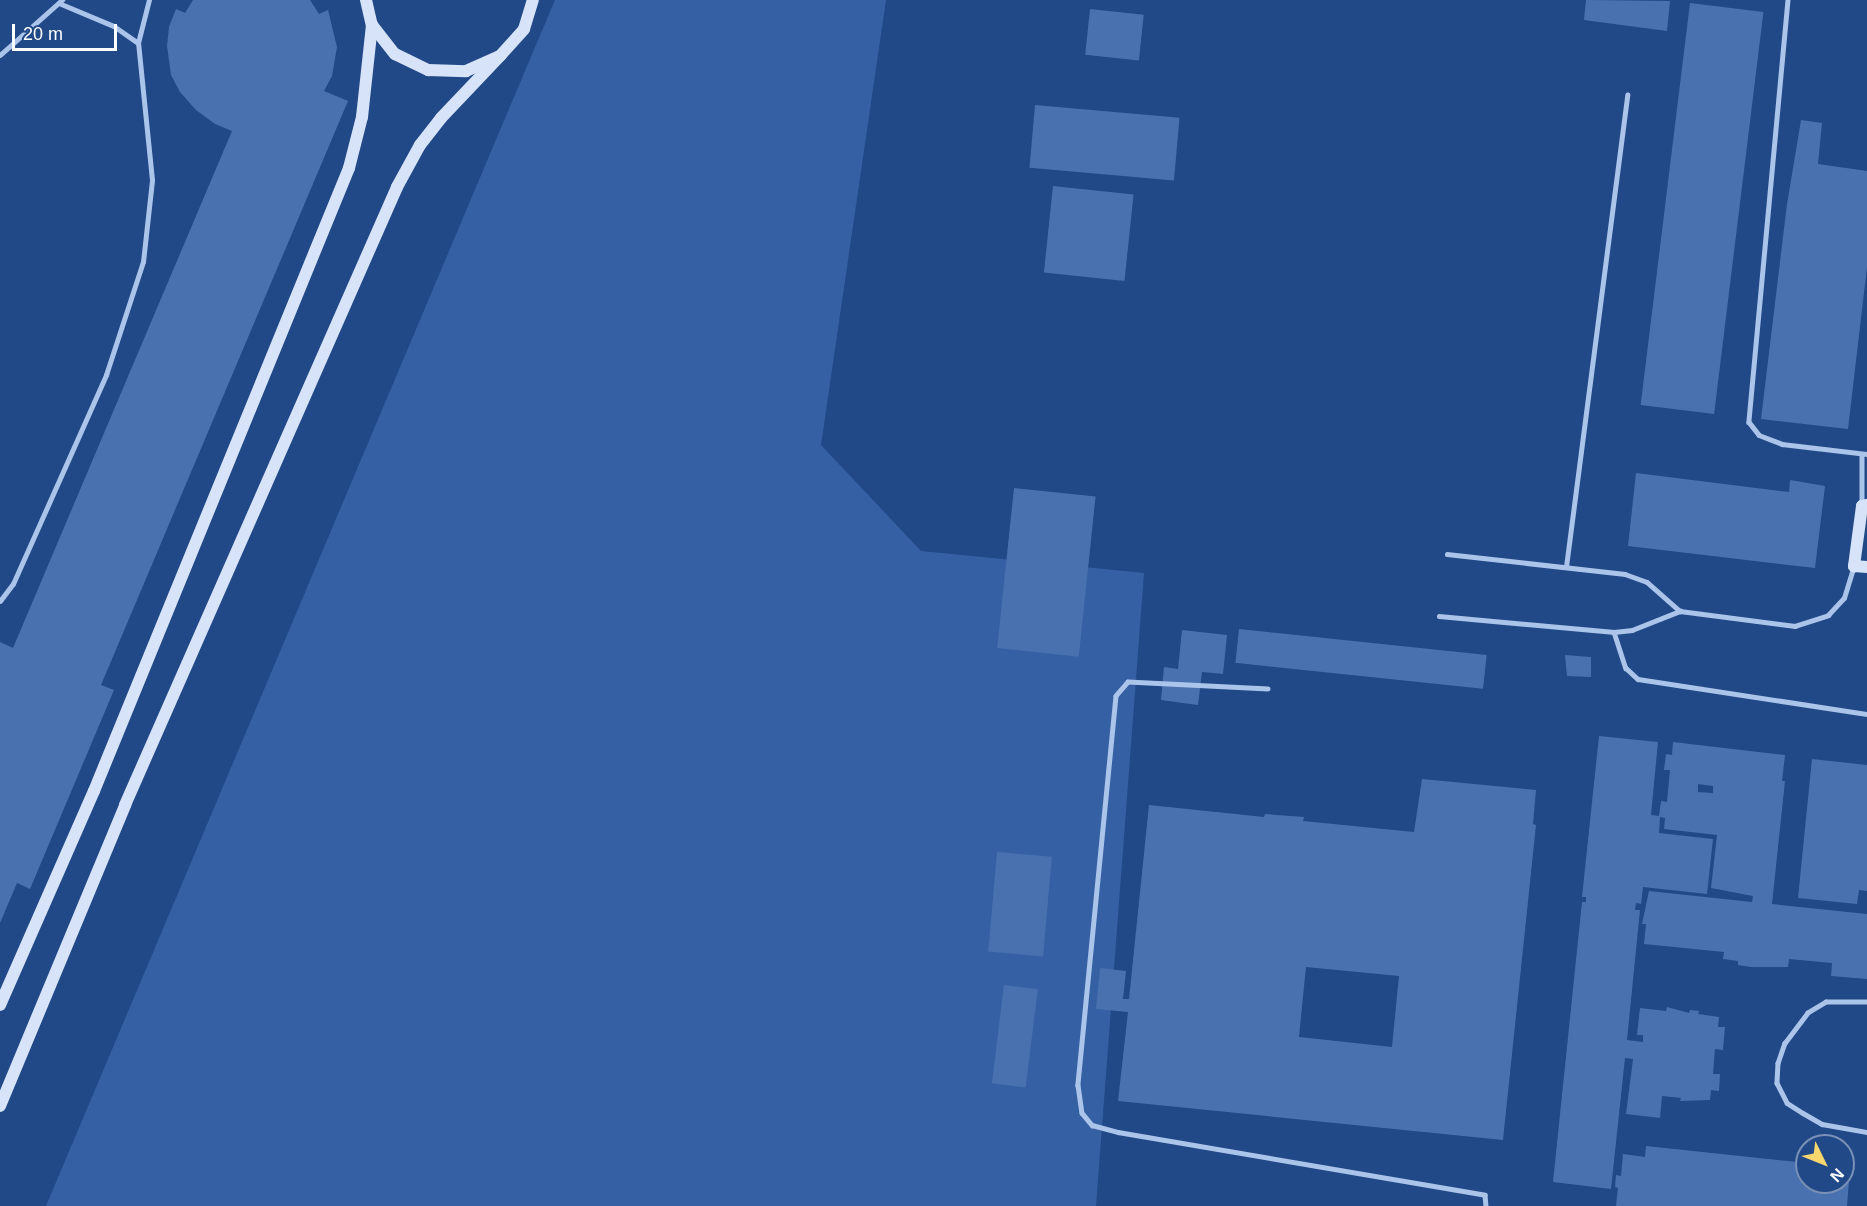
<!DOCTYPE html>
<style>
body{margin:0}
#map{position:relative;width:1867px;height:1206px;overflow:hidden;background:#214887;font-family:Helvetica,sans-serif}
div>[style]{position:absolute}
.green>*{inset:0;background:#3561a4}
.building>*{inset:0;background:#4a71af;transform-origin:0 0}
.lane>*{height:4.5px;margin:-2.25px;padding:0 2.25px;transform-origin:2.25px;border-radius:2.25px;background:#abc4ea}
.secondary>*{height:12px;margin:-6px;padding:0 6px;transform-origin:6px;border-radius:6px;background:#d6e3f8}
span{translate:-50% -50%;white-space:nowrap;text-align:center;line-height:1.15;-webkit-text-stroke:6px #214887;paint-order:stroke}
.north{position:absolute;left:1795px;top:1134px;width:60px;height:60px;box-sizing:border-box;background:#214887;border:2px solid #7a91b7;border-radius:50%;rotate:133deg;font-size:16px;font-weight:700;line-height:24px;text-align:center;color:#fff}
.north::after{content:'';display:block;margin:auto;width:21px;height:27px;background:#f6d66d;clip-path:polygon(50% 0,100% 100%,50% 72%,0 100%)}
.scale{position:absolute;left:12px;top:24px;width:105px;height:27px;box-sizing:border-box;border:3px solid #fff;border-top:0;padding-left:8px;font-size:18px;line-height:21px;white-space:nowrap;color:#fff;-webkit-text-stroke:4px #214887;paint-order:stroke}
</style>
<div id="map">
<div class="green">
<i style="clip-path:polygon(555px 0,886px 0,821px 445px,921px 551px,1144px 573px,1096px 1206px,46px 1206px)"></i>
</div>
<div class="building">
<i style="clip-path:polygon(193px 0,310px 0,319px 14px,328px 10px,337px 47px,332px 76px,324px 91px,348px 101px,101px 685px,114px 690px,30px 889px,17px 883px,0 923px,0 642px,13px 648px,232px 131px,215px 124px,196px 110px,180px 92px,171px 75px,167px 46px,169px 27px,176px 9px,185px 13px)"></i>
<i style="clip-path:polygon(1586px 0,1670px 1px,1667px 31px,1584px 20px)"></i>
<i style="left:1690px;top:3px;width:74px;height:405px;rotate:7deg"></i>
<i style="left:1090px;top:9px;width:54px;height:46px;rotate:6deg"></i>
<i style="left:1035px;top:105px;width:145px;height:63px;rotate:5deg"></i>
<i style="clip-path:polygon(1801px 120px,1822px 123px,1818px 164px,1867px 171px,1867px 267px,1848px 429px,1761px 419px,1787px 204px)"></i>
<i style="left:1053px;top:186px;width:81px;height:87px;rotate:6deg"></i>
<i style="clip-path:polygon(1636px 473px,1789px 492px,1790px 480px,1825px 486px,1815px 568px,1628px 546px)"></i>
<i style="left:1014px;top:488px;width:82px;height:161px;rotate:6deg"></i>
<i style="left:1239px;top:629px;width:249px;height:34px;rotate:6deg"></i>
<i style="clip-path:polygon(1182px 630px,1227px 635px,1223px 674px,1202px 672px,1198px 705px,1161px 700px,1164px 667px,1178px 669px)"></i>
<i style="clip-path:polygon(1565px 655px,1591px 657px,1591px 677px,1567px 676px)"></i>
<i style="clip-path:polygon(evenodd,1599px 736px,1658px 742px,1651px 815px,1659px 816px,1661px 801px,1667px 802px,1670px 770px,1664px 770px,1666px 754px,1672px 755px,1673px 742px,1785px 755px,1782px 781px,1785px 781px,1772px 904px,1867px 914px,1867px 979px,1831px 976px,1832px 963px,1789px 959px,1788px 967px,1751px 967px,1738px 965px,1738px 961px,1723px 959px,1724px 952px,1644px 944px,1646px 924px,1642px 924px,1649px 891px,1752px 902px,1753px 896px,1711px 888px,1717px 835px,1664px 829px,1665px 818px,1660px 817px,1659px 833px,1713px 839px,1707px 894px,1643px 887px,1641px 904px,1636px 903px,1635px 910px,1640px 910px,1627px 1040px,1643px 1042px,1643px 1035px,1637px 1035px,1640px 1008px,1666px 1011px,1667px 1007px,1689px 1013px,1690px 1010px,1699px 1011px,1698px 1014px,1719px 1017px,1718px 1027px,1725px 1027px,1723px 1050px,1715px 1049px,1713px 1074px,1720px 1074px,1719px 1091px,1711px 1090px,1710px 1100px,1680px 1101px,1681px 1098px,1662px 1096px,1660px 1118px,1626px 1114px,1633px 1059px,1625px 1058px,1611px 1189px,1553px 1182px,1582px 902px,1586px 902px,1586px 897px,1582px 897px,1599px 736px,1698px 784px,1713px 786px,1713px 793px,1698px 792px,1698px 784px)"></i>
<i style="clip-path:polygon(1812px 759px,1867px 765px,1867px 891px,1859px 890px,1857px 904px,1798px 898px)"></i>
<i style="clip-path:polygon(evenodd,1422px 779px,1536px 790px,1533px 824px,1536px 825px,1503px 1140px,1118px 1101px,1128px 1012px,1096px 1009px,1100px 968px,1126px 971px,1123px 999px,1129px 999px,1149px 805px,1264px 817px,1265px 814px,1304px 817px,1303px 821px,1414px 832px,1422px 779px,1306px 967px,1399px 976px,1392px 1047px,1299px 1037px,1306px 967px)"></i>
<i style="left:997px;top:852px;width:55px;height:100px;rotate:5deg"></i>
<i style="left:1004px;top:985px;width:34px;height:99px;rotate:7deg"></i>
<i style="clip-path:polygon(1646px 1146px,1807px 1163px,1807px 1182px,1843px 1182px,1843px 1166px,1850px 1167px,1847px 1206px,1616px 1206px,1618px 1188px,1615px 1187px,1616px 1175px,1621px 1176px,1623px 1154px,1645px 1157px)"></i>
</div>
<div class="lane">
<i style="left:1788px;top:0;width:424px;rotate:95.3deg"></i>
<i style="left:1749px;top:422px;width:16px;rotate:52deg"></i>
<i style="left:1759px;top:435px;width:25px;rotate:21deg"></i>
<i style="left:1782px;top:444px;width:86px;rotate:6.7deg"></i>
<i style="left:59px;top:3px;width:60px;rotate:22.7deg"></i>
<i style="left:114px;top:26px;width:29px;rotate:35deg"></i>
<i style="left:0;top:55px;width:83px;rotate:-41.6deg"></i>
<i style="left:1862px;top:454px;width:51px;rotate:90deg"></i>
<i style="left:1447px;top:554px;width:179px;rotate:6.4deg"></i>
<i style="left:1625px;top:574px;width:23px;rotate:20deg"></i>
<i style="left:1647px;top:582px;width:44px;rotate:41.3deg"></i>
<i style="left:1566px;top:567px;width:476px;rotate:-82.6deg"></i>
<i style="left:0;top:601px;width:21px;rotate:-53deg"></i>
<i style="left:13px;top:584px;width:229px;rotate:-66deg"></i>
<i style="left:106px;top:375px;width:119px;rotate:-71.9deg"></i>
<i style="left:143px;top:262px;width:82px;rotate:-83.7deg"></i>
<i style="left:152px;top:180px;width:138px;rotate:-95.8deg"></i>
<i style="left:138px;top:43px;width:44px;rotate:-75.7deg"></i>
<i style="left:1439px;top:616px;width:176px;rotate:5.2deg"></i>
<i style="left:1614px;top:632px;width:18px;rotate:-6deg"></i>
<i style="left:1632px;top:630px;width:52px;rotate:-21.6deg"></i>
<i style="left:1680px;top:611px;width:116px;rotate:7.4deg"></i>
<i style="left:1795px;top:626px;width:35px;rotate:-18deg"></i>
<i style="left:1828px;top:615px;width:23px;rotate:-47deg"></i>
<i style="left:1844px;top:598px;width:31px;rotate:-73deg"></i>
<i style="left:1614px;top:632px;width:38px;rotate:72deg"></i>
<i style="left:1626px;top:668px;width:16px;rotate:43deg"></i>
<i style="left:1638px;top:679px;width:232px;rotate:8.7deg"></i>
<i style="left:1268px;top:689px;width:140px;rotate:-177.1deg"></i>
<i style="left:1128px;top:682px;width:18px;rotate:131deg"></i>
<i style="left:1116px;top:696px;width:391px;rotate:95.6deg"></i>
<i style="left:1078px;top:1085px;width:28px;rotate:82deg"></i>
<i style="left:1082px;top:1113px;width:16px;rotate:50deg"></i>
<i style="left:1092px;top:1125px;width:27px;rotate:15deg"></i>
<i style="left:1118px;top:1132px;width:372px;rotate:9.7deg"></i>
<i style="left:1485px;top:1195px;width:11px;rotate:85deg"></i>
<i style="left:1867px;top:1002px;width:41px;rotate:180deg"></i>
<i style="left:1826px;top:1002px;width:21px;rotate:149deg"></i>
<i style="left:1808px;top:1013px;width:38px;rotate:127deg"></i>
<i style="left:1785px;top:1043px;width:21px;rotate:109deg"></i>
<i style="left:1778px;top:1063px;width:20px;rotate:93deg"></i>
<i style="left:1777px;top:1083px;width:22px;rotate:63deg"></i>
<i style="left:1787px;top:1103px;width:19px;rotate:32deg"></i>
<i style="left:1803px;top:1113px;width:22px;rotate:30deg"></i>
<i style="left:1822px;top:1124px;width:46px;rotate:10.1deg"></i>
</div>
<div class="secondary">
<i style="left:366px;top:0;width:26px;rotate:77deg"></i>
<i style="left:372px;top:25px;width:37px;rotate:52deg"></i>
<i style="left:395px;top:54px;width:37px;rotate:26deg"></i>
<i style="left:428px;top:70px;width:38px;rotate:2deg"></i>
<i style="left:466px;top:71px;width:37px;rotate:-24deg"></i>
<i style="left:500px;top:56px;width:36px;rotate:-48deg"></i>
<i style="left:524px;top:29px;width:30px;rotate:-73deg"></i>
<i style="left:1867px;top:505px;width:5px;rotate:169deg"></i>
<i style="left:1862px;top:506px;width:61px;rotate:97.6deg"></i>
<i style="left:1854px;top:566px;width:13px;rotate:4deg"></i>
<i style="left:0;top:1005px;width:234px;rotate:-66.3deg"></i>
<i style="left:94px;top:791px;width:673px;rotate:-67.74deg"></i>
<i style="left:349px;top:168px;width:53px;rotate:-75.7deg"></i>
<i style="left:362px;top:117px;width:93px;rotate:-83.8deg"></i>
<i style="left:0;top:1106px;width:326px;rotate:-67.4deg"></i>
<i style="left:125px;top:805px;width:675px;rotate:-66.24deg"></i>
<i style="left:397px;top:187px;width:48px;rotate:-61.3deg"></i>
<i style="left:420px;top:145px;width:34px;rotate:-52deg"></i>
<i style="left:441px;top:118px;width:86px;rotate:-46.4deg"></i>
</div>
<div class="north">N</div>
<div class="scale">20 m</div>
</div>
